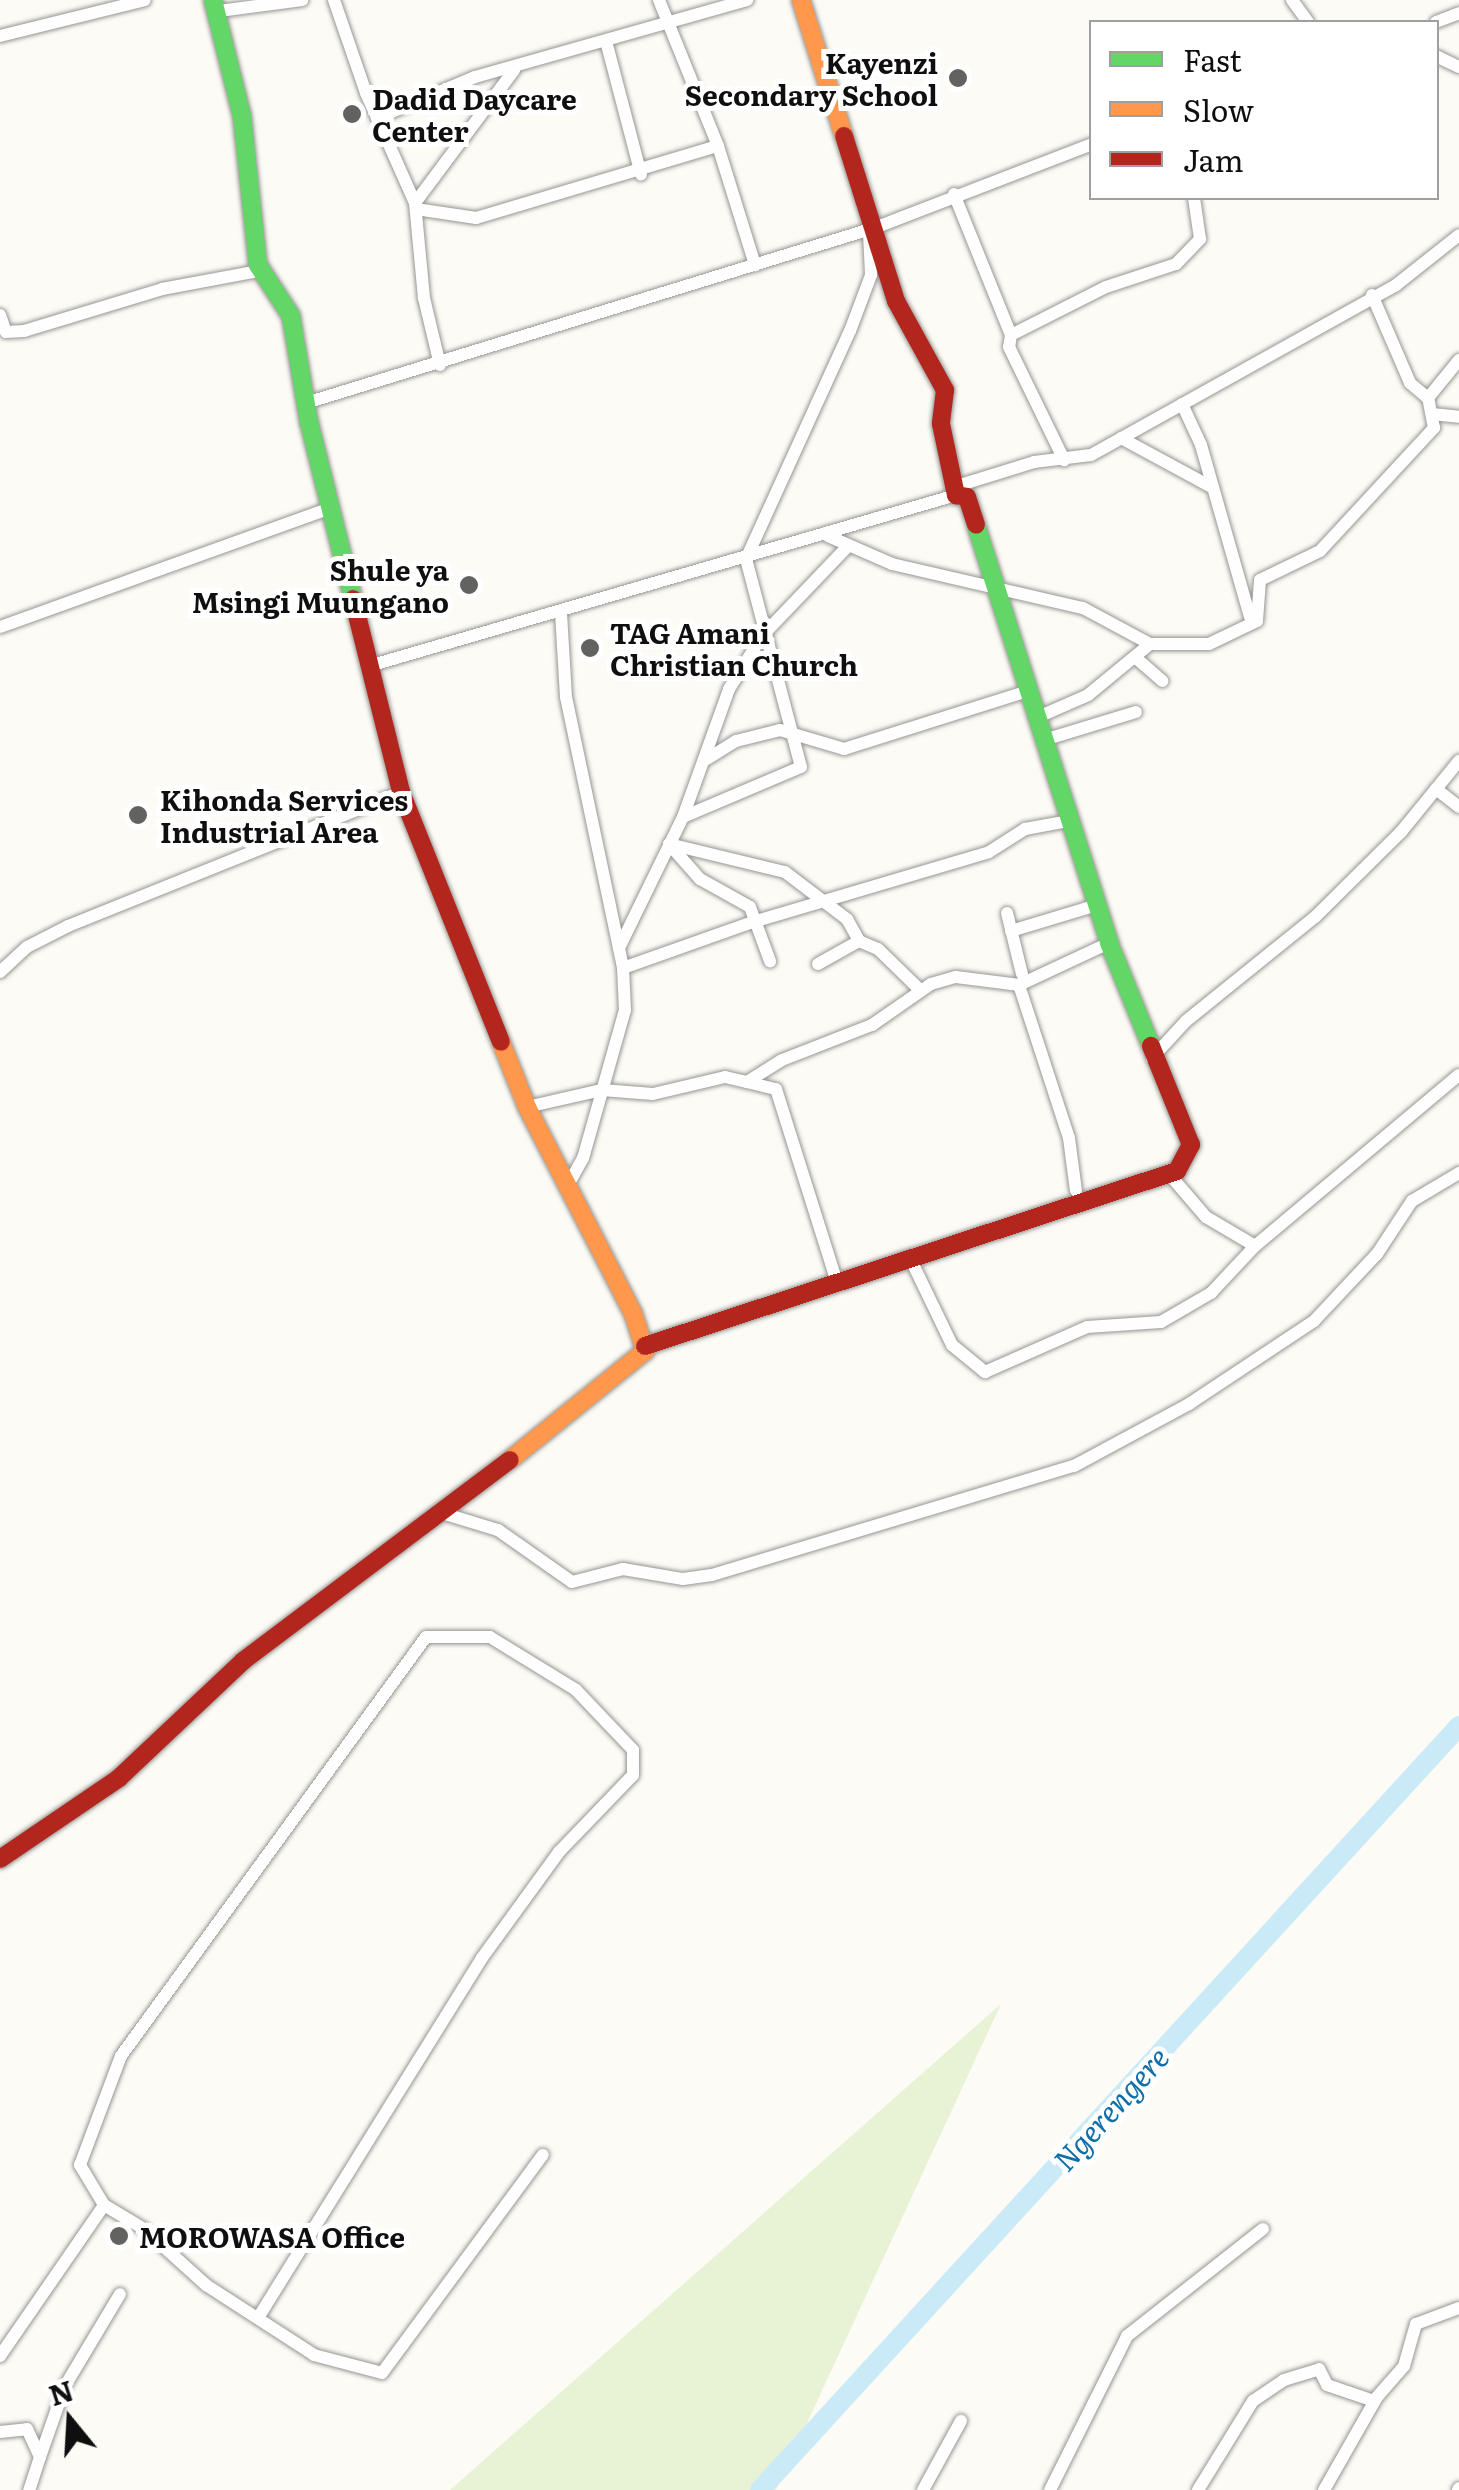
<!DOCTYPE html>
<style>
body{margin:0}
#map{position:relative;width:1459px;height:2490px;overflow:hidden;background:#fcfbf5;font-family:Literata,serif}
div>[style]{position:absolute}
.green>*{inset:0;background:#e7f3d4}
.river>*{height:20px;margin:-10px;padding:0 10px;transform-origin:10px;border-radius:10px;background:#caeaf8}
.roads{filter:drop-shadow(0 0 2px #969593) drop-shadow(0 0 2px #969593)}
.street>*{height:12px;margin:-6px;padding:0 6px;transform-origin:6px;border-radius:6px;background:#fffefe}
.fast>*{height:18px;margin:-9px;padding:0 9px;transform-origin:9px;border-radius:9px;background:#63d668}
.slow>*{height:18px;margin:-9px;padding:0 9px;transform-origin:9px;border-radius:9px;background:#ff974d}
.jam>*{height:18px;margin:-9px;padding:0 9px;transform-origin:9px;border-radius:9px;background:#b3261e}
.dots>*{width:28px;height:28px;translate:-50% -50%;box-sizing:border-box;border:5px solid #fff;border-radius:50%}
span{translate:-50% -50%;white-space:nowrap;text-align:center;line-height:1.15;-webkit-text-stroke:10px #fff;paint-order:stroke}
.poi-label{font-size:28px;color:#0f0f0f;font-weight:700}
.right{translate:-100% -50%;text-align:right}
.left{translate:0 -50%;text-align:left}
.water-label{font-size:30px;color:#116fa9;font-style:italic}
.legend{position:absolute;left:1089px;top:20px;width:350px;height:180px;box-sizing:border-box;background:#fff;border:2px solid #9f9f9f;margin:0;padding:12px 18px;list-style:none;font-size:30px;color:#0f0f0f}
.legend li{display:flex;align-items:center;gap:20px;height:50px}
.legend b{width:50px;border:2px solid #9f9f9f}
.north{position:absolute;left:20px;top:2370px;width:100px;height:100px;-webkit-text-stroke:8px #fff;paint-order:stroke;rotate:342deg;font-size:28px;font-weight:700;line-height:40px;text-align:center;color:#0f0f0f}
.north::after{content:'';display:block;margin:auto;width:35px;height:45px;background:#0f0f0f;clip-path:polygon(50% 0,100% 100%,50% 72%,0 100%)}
</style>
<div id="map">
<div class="green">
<i style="clip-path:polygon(1001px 2004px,776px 2490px,450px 2490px)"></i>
</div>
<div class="river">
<i style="left:760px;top:2490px;width:1036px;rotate:-47.54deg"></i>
</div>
<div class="roads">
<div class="street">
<i style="left:334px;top:0;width:98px;rotate:71deg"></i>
<i style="left:366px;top:93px;width:120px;rotate:66deg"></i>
<i style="left:415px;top:203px;width:95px;rotate:84.6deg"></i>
<i style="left:424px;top:298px;width:69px;rotate:76.6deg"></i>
<i style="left:659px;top:0;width:157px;rotate:68deg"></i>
<i style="left:718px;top:146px;width:125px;rotate:72.7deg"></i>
<i style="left:1292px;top:0;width:27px;rotate:54deg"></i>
<i style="left:219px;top:11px;width:84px;rotate:-7.5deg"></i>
<i style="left:1436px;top:22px;width:25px;rotate:-21deg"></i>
<i style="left:0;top:36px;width:149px;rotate:-13.9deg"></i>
<i style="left:606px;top:41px;width:138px;rotate:75.3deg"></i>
<i style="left:1436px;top:56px;width:25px;rotate:26deg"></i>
<i style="left:377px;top:118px;width:106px;rotate:-22.7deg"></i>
<i style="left:475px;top:77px;width:283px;rotate:-15.8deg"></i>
<i style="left:954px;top:194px;width:152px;rotate:68deg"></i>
<i style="left:1011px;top:335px;width:12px;rotate:99deg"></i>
<i style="left:1009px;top:347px;width:126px;rotate:64deg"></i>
<i style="left:415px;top:203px;width:166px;rotate:-53.3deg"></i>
<i style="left:416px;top:209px;width:61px;rotate:8.5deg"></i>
<i style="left:476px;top:218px;width:252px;rotate:-16.6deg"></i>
<i style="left:1372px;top:295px;width:96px;rotate:66.6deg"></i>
<i style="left:1410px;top:383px;width:23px;rotate:40deg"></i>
<i style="left:0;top:315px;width:18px;rotate:71deg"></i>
<i style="left:6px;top:332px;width:18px;rotate:-3deg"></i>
<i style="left:24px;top:331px;width:144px;rotate:-16.9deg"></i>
<i style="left:162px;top:289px;width:99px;rotate:-10.5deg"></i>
<i style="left:1011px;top:335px;width:106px;rotate:-26.8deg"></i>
<i style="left:1106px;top:287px;width:74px;rotate:-18.2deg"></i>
<i style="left:1176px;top:264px;width:35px;rotate:-46deg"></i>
<i style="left:1200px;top:239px;width:41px;rotate:-98.3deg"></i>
<i style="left:306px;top:403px;width:598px;rotate:-17.13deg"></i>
<i style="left:877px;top:227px;width:230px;rotate:-21.1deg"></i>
<i style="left:1182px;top:404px;width:45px;rotate:65.1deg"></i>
<i style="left:1201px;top:445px;width:179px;rotate:74.1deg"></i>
<i style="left:1432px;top:414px;width:27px;rotate:6deg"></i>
<i style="left:1121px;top:438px;width:105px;rotate:28.5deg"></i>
<i style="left:957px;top:486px;width:81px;rotate:-17.3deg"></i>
<i style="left:1034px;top:462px;width:57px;rotate:-7deg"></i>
<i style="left:1091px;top:455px;width:349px;rotate:-29.1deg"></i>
<i style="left:1396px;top:285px;width:80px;rotate:-38.4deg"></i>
<i style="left:828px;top:536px;width:70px;rotate:23.6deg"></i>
<i style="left:892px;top:564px;width:196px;rotate:13deg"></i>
<i style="left:1083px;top:608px;width:76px;rotate:28.2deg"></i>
<i style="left:1150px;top:644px;width:59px"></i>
<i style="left:1209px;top:644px;width:53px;rotate:-25.6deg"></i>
<i style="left:1257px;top:621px;width:41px;rotate:-85.8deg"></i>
<i style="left:1260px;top:580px;width:67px;rotate:-25.8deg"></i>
<i style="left:1320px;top:551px;width:168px;rotate:-47.2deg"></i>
<i style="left:1434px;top:428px;width:31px;rotate:-101deg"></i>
<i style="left:1428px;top:398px;width:49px;rotate:-50.8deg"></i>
<i style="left:561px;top:613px;width:84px;rotate:86.6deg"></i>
<i style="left:566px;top:697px;width:277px;rotate:78.1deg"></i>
<i style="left:623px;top:968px;width:42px;rotate:87.3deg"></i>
<i style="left:625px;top:1010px;width:154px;rotate:105.8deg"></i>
<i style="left:583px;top:1158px;width:35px;rotate:119deg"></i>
<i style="left:0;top:627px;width:352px;rotate:-19.8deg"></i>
<i style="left:1136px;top:658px;width:35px;rotate:41deg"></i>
<i style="left:369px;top:666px;width:611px;rotate:-16.24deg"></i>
<i style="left:1038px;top:717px;width:55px;rotate:-23.7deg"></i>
<i style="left:1088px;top:695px;width:80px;rotate:-39.4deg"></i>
<i style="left:1044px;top:740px;width:96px;rotate:-16.9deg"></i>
<i style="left:707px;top:759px;width:34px;rotate:-32deg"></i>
<i style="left:736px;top:741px;width:45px;rotate:-14deg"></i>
<i style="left:780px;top:730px;width:67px;rotate:16.5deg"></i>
<i style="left:844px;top:749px;width:190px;rotate:-17.5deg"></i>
<i style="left:1436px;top:789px;width:29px;rotate:38deg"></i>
<i style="left:683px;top:817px;width:128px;rotate:-23deg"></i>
<i style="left:801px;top:767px;width:215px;rotate:-104.8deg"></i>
<i style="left:746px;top:559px;width:251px;rotate:-65.5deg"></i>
<i style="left:850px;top:331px;width:60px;rotate:-69.4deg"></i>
<i style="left:871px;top:275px;width:43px;rotate:-92.7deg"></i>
<i style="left:669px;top:844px;width:119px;rotate:13.6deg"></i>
<i style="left:785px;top:872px;width:78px;rotate:37.2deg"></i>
<i style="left:847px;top:919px;width:25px;rotate:61deg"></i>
<i style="left:859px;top:941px;width:21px;rotate:23deg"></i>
<i style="left:878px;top:949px;width:60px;rotate:44.3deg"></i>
<i style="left:669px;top:844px;width:47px;rotate:48.5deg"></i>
<i style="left:700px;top:879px;width:57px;rotate:29.2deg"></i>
<i style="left:750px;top:907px;width:58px;rotate:69.7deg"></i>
<i style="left:1007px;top:913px;width:63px;rotate:76.2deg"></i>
<i style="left:1011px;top:931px;width:90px;rotate:-16.8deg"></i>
<i style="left:619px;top:948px;width:146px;rotate:-64deg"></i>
<i style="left:683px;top:817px;width:136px;rotate:-70.2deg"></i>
<i style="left:729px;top:689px;width:62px;rotate:-58.1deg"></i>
<i style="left:762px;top:636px;width:123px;rotate:-46.3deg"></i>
<i style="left:818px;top:964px;width:47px;rotate:-29.3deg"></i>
<i style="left:623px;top:968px;width:138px;rotate:-19.5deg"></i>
<i style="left:753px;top:922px;width:246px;rotate:-16.5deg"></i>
<i style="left:989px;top:852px;width:43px;rotate:-32.6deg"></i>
<i style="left:1025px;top:829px;width:45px;rotate:-10.3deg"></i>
<i style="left:0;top:972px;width:37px;rotate:-43deg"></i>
<i style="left:27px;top:947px;width:46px;rotate:-27.1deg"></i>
<i style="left:68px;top:926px;width:359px;rotate:-21.9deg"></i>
<i style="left:1019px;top:985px;width:161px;rotate:71.9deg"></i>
<i style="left:1069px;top:1138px;width:53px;rotate:82.5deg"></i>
<i style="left:1152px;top:1058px;width:50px;rotate:-47.4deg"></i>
<i style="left:1186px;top:1021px;width:167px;rotate:-38.9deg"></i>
<i style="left:1316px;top:916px;width:120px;rotate:-44.7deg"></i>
<i style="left:1401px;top:832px;width:92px;rotate:-50.8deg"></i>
<i style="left:747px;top:1082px;width:30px;rotate:14deg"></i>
<i style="left:776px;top:1089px;width:199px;rotate:72.5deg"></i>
<i style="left:527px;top:1107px;width:77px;rotate:-12.8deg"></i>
<i style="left:602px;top:1090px;width:51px;rotate:4.5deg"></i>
<i style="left:653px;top:1094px;width:74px;rotate:-13.3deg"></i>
<i style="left:725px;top:1077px;width:23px;rotate:13deg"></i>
<i style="left:747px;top:1082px;width:41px;rotate:-32.2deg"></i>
<i style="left:782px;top:1060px;width:97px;rotate:-21.3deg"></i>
<i style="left:872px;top:1025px;width:72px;rotate:-34.8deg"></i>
<i style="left:931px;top:984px;width:26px;rotate:-16deg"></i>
<i style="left:956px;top:977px;width:64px;rotate:7.2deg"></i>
<i style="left:1019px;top:985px;width:99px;rotate:-25deg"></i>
<i style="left:1169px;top:1174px;width:57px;rotate:49.3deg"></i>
<i style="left:1206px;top:1217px;width:57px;rotate:30.6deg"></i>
<i style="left:909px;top:1256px;width:99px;rotate:64.2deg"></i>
<i style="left:952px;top:1345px;width:43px;rotate:39.3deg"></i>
<i style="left:985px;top:1372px;width:111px;rotate:-23.8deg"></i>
<i style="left:1087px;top:1327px;width:74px;rotate:-3.9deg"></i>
<i style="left:1161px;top:1322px;width:58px;rotate:-30.1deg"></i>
<i style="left:1211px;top:1293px;width:64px;rotate:-46.9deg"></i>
<i style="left:1255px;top:1246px;width:266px;rotate:-40deg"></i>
<i style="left:442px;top:1513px;width:59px;rotate:16.9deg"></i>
<i style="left:498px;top:1530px;width:90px;rotate:35.1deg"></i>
<i style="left:572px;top:1582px;width:53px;rotate:-14.3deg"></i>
<i style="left:623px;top:1569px;width:61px;rotate:9.5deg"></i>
<i style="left:683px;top:1579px;width:29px;rotate:-8deg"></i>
<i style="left:712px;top:1575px;width:378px;rotate:-16.8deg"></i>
<i style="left:1074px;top:1466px;width:131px;rotate:-28.3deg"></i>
<i style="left:1189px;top:1404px;width:150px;rotate:-33.6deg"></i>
<i style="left:1314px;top:1321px;width:92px;rotate:-46.8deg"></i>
<i style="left:1377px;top:1254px;width:64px;rotate:-56.6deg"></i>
<i style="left:1412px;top:1201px;width:55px;rotate:-30.8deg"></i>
<i style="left:104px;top:2205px;width:47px;rotate:-121deg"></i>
<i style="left:80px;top:2165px;width:116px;rotate:-69.4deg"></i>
<i style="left:121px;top:2056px;width:518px;rotate:-53.95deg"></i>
<i style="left:426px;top:1637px;width:64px"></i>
<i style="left:490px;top:1637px;width:101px;rotate:31.6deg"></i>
<i style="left:576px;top:1690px;width:83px;rotate:46.5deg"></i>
<i style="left:633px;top:1750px;width:25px;rotate:90deg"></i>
<i style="left:633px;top:1775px;width:107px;rotate:133.9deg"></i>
<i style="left:559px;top:1852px;width:131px;rotate:126deg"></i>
<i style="left:482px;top:1958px;width:424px;rotate:121.9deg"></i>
<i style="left:0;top:2356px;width:183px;rotate:-55.4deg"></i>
<i style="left:104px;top:2205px;width:47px;rotate:31deg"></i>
<i style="left:144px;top:2229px;width:84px;rotate:42.1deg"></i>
<i style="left:206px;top:2285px;width:129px;rotate:32.9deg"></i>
<i style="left:314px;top:2355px;width:70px;rotate:14.8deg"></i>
<i style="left:382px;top:2373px;width:271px;rotate:-53.6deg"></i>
<i style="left:0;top:2432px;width:27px;rotate:-6deg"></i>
<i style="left:27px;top:2429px;width:31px;rotate:65deg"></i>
<i style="left:40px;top:2457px;width:35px;rotate:108deg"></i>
<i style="left:40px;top:2457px;width:75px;rotate:-70.6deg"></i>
<i style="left:65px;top:2386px;width:107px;rotate:-59.1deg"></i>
<i style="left:923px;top:2490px;width:79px;rotate:-61.2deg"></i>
<i style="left:1050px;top:2490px;width:172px;rotate:-63.4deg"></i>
<i style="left:1127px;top:2336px;width:173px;rotate:-38.2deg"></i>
<i style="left:1198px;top:2490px;width:105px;rotate:-58.3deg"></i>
<i style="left:1253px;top:2401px;width:37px;rotate:-34deg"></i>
<i style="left:1284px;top:2380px;width:37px;rotate:-17deg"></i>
<i style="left:1319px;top:2369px;width:18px;rotate:63deg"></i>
<i style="left:1327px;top:2385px;width:50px;rotate:18.8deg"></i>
<i style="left:1324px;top:2490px;width:107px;rotate:-60.3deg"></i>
<i style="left:1377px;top:2397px;width:41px;rotate:-48.9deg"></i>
<i style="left:1404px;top:2366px;width:44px;rotate:-74.1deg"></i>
<i style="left:1416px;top:2324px;width:46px;rotate:-20.4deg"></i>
<i style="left:1458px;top:2490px;width:2px;rotate:-63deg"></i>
</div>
<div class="fast">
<i style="left:213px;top:0;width:120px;rotate:76deg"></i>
<i style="left:242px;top:116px;width:150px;rotate:83.9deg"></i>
<i style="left:258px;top:265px;width:61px;rotate:57.1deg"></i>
<i style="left:291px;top:316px;width:108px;rotate:80.4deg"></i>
<i style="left:309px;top:422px;width:182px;rotate:76deg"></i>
<i style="left:976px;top:525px;width:439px;rotate:72.3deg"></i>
<i style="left:1109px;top:943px;width:111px;rotate:67.8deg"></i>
</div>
<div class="slow">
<i style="left:801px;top:0;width:143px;rotate:72.5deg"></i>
<i style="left:501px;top:1042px;width:70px;rotate:68.2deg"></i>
<i style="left:527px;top:1107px;width:232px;rotate:62.8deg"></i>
<i style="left:633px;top:1313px;width:40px;rotate:72deg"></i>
<i style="left:645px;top:1351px;width:174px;rotate:141.1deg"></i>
</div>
<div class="jam">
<i style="left:844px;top:136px;width:173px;rotate:72.5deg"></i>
<i style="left:896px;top:301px;width:102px;rotate:61.2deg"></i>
<i style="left:945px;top:390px;width:34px;rotate:97deg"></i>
<i style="left:941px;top:424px;width:73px;rotate:78.1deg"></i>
<i style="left:956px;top:495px;width:11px;rotate:10deg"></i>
<i style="left:967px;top:497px;width:29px;rotate:72deg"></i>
<i style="left:353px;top:599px;width:199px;rotate:76deg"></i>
<i style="left:401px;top:792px;width:269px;rotate:68.2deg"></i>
<i style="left:645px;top:1346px;width:560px;rotate:-18.21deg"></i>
<i style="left:1177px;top:1171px;width:30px;rotate:-62deg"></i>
<i style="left:1191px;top:1145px;width:107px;rotate:-112deg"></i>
<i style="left:0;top:1859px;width:144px;rotate:-34.2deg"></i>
<i style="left:119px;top:1778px;width:170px;rotate:-43.3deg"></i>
<i style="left:243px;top:1661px;width:334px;rotate:-37deg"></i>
</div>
</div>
<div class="dots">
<i style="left:958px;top:78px;background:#626260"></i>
<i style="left:352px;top:114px;background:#626260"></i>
<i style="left:469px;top:585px;background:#626260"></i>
<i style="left:590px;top:648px;background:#626260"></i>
<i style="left:138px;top:815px;background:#626260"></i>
<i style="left:119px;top:2236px;background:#626260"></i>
</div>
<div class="poi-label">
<span class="right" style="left:938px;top:78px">Kayenzi<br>Secondary School</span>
<span class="left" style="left:372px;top:114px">Dadid Daycare<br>Center</span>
<span class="right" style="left:449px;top:585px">Shule ya<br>Msingi Muungano</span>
<span class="left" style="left:610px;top:648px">TAG Amani<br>Christian Church</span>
<span class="left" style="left:160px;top:815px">Kihonda Services<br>Industrial Area</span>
<span class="left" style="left:139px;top:2236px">MOROWASA Office</span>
</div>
<div class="water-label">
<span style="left:1110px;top:2108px;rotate:-48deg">Ngerengere</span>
</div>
<ul class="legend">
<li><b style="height:12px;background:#63d668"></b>Fast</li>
<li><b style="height:12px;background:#ff974d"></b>Slow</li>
<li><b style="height:12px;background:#b3261e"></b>Jam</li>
</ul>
<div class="north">N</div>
</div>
